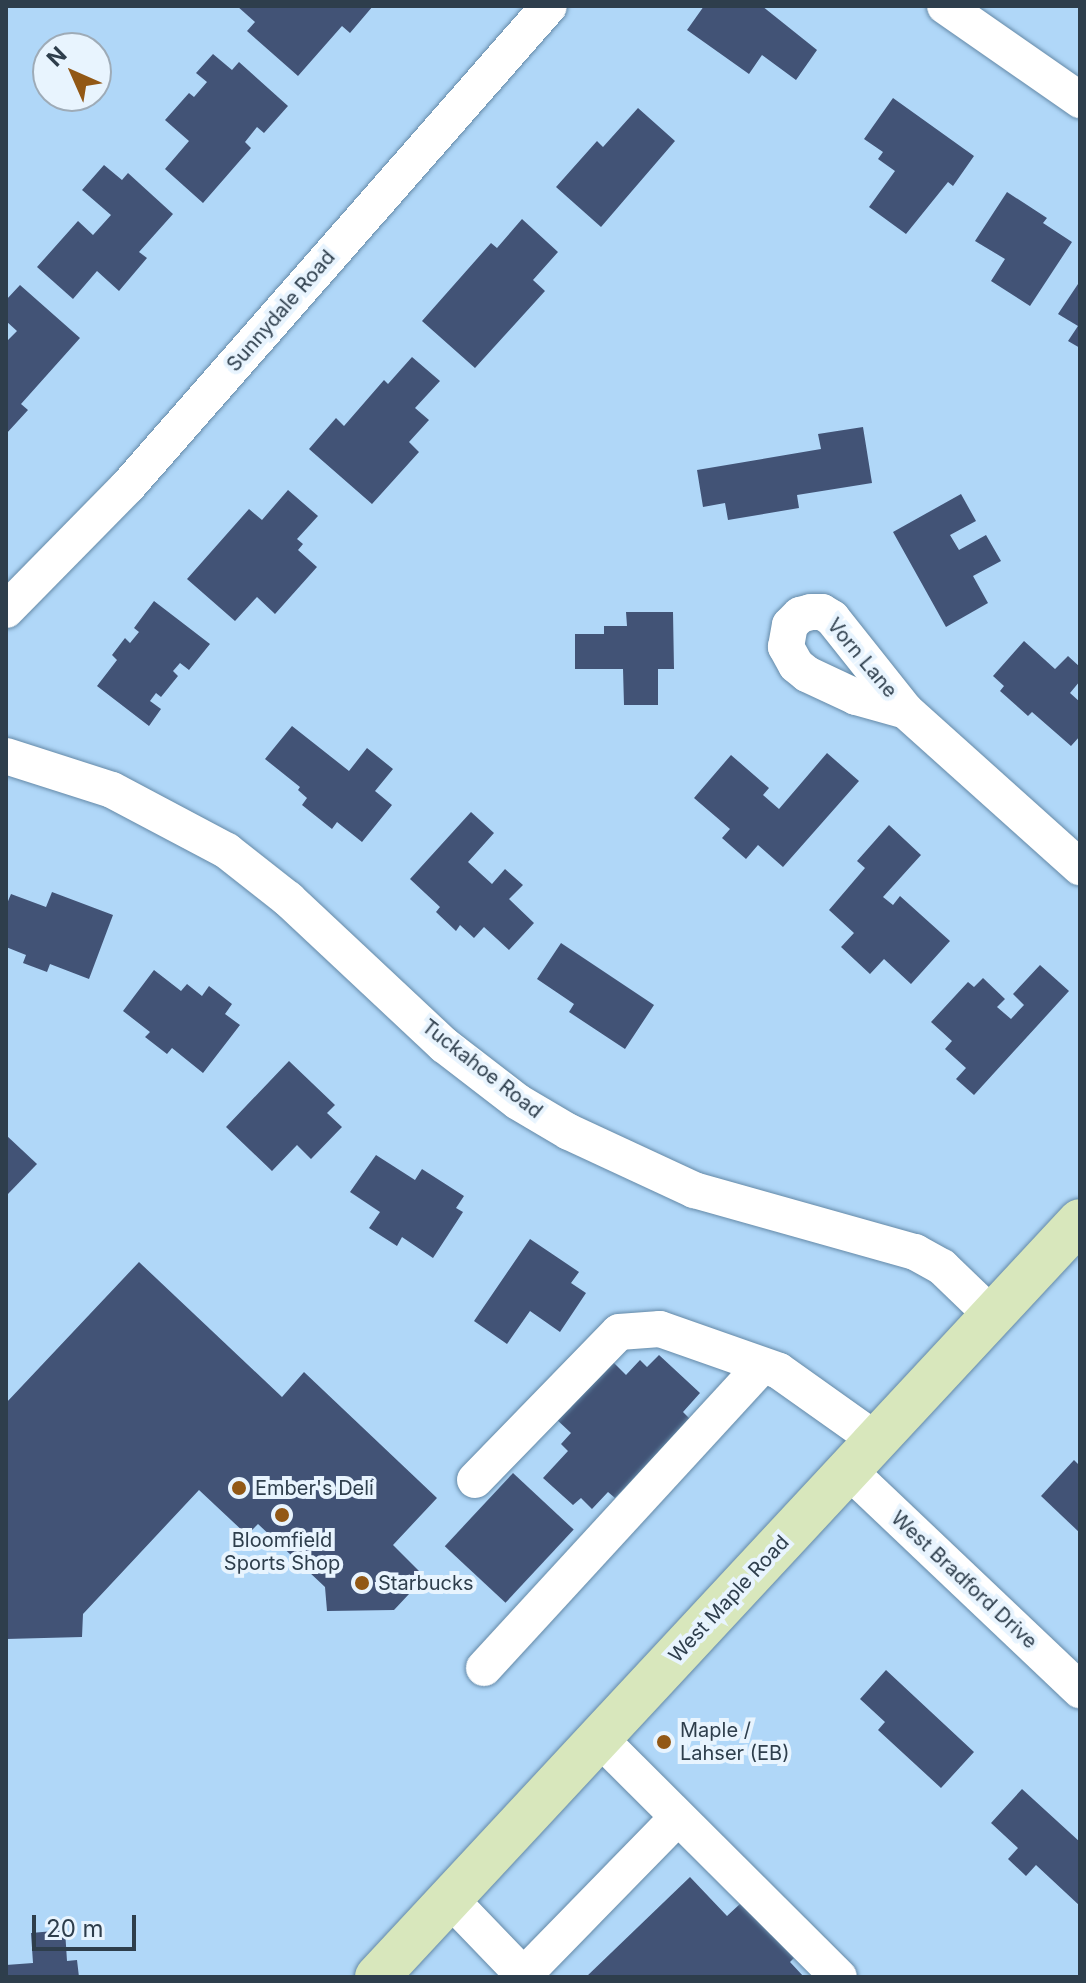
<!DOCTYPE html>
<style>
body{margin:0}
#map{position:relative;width:1086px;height:1983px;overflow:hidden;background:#b0d7f8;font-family:Inter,sans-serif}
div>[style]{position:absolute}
.building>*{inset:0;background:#425376;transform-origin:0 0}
.roads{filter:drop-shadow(0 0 2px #6489a7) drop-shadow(0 0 2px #6489a7)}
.minor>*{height:36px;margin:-18px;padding:0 18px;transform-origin:18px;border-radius:18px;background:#fff}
.major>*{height:44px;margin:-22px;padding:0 22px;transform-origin:22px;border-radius:22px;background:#d8e7bc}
.dots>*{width:22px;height:22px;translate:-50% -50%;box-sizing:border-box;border:4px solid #e8f4fe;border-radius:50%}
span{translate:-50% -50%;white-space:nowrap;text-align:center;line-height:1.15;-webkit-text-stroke:8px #e8f4fe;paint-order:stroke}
.street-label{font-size:20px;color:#2e3e4c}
.poi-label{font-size:20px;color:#2e3e4c}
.left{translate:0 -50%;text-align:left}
.frame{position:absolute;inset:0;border:8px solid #2e3e4c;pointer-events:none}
.north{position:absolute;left:32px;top:32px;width:80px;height:80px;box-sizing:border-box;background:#e8f4fe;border:2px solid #9eabb7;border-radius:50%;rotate:315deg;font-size:22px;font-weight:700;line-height:32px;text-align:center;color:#2e3e4c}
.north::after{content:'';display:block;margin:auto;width:28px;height:36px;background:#925815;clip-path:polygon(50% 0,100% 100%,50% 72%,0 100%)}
.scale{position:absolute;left:32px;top:1915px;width:104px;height:36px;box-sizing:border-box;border:4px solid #2e3e4c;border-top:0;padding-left:10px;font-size:24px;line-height:28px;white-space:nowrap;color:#2e3e4c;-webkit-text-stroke:6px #e8f4fe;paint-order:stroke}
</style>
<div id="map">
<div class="building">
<i style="clip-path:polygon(237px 6px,373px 6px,350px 33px,342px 26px,298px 76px,247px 31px,255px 22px)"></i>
<i style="clip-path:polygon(704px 6px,762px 6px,817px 50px,796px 80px,762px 55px,749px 74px,687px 30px)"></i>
<i style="clip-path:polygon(213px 54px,232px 70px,239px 62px,288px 106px,264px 133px,257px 127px,245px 142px,251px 148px,203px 203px,165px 169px,189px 141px,165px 120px,189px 93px,194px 97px,207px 82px,196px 73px)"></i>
<i style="clip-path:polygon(893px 98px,974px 156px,953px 186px,948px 182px,906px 234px,869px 207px,895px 171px,878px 159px,883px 152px,864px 139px)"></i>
<i style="clip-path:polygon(638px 108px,675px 141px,601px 227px,556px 187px,597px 141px,603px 147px)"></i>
<i style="clip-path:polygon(104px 165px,122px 180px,128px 173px,173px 214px,139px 252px,147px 258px,119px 291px,97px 271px,73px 299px,37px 267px,78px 221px,93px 235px,111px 215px,82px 190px)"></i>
<i style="clip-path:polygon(1007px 192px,1047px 218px,1043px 223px,1072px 242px,1030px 306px,991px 281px,1005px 259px,975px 241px)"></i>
<i style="clip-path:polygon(522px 219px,558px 252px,533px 280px,545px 291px,475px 368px,422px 321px,491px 243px,497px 248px)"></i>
<i style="clip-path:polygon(1080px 281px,1080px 348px,1068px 341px,1078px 326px,1058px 314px)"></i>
<i style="clip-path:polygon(20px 285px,80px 338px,21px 404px,28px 410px,6px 434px,6px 338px,8px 340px,17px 331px,6px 321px,6px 300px)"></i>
<i style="clip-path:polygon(412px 357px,440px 381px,415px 408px,429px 420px,409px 442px,419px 452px,372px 504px,309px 449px,336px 418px,344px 426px,384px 380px,388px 384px)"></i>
<i style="clip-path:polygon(863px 427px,872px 483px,797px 495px,799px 508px,728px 520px,725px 503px,703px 507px,697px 470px,821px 449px,818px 434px)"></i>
<i style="clip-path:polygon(288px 490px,318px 516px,297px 539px,303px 544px,298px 550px,317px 567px,275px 614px,257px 597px,235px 621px,187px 579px,249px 509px,262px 520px)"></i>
<i style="clip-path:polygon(961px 494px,976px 521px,950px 535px,959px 550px,986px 535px,1001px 561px,973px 576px,988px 603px,946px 627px,893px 532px)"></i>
<i style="clip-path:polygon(154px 601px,210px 644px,189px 670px,180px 663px,173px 671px,178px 676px,161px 697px,156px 693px,150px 701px,161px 709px,149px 726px,97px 686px,117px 660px,112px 655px,125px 638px,130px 643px,139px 632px,134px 628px)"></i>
<i style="clip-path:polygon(626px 612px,673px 612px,674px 669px,658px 669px,658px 705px,624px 705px,623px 669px,575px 669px,575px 634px,604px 634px,604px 626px,627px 626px)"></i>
<i style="clip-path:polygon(1024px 641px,1055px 669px,1068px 656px,1080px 667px,1080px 681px,1070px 693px,1080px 702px,1080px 736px,1071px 746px,1032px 712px,1028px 716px,1000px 691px,1004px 686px,993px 676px)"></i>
<i style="clip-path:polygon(292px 726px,349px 771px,367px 748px,393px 769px,375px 791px,392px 805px,362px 842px,337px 822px,332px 829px,302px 805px,307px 798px,298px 790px,300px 787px,265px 759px)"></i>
<i style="clip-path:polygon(827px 753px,859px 781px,783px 867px,758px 845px,746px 859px,722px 838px,730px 829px,694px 798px,731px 755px,769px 788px,763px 795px,779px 809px)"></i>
<i style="clip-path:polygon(471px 812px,494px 833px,468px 862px,492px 884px,505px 869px,523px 885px,509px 899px,534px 923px,509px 950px,484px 927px,474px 938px,460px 925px,456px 931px,436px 912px,440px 907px,410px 879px)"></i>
<i style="clip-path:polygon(889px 825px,921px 855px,883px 897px,893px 905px,900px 896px,950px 941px,911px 984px,884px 959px,870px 974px,841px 947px,854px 933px,829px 910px,865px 868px,857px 861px)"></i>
<i style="clip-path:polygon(52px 892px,113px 915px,89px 979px,50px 964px,47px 972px,23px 963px,26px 955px,6px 947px,6px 906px,11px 894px,46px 907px)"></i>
<i style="clip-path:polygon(561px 943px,654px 1005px,625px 1049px,569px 1012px,574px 1004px,537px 979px)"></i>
<i style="clip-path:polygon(1040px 965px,1069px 991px,974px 1095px,956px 1079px,966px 1068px,945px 1049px,952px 1041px,931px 1022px,968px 982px,974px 987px,983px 978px,1005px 999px,997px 1007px,1011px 1019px,1024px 1005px,1013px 994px)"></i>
<i style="clip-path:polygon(154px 970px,181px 991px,187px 984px,202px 996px,209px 986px,232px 1004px,225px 1014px,240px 1025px,203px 1073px,172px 1048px,167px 1054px,145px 1037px,150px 1032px,123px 1011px)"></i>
<i style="clip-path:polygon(289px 1061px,335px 1105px,327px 1113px,342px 1127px,311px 1159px,297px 1145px,272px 1171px,226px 1127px)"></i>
<i style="clip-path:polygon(6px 1135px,37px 1164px,6px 1196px)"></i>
<i style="clip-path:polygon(376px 1155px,415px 1180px,422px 1169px,464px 1196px,456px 1208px,463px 1212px,433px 1258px,402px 1237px,397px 1246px,369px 1228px,380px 1212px,350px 1192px)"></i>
<i style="clip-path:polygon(530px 1239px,579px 1272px,571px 1283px,586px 1293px,560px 1332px,530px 1311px,507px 1344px,474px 1321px)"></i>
<i style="clip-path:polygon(139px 1262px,282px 1397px,304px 1372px,437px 1498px,393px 1545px,425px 1577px,394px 1610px,327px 1611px,325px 1587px,258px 1524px,247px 1535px,199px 1490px,83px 1614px,82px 1637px,6px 1639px,6px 1403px)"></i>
<i style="clip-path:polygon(659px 1355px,700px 1393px,683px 1412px,690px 1419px,615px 1498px,608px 1492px,592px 1509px,581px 1498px,573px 1505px,543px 1478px,568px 1451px,561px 1444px,571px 1433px,555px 1418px,610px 1359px,626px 1375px,640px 1360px,647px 1367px)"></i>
<i style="clip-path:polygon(1074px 1460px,1080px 1466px,1080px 1533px,1041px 1496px)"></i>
<i style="left:513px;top:1473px;width:83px;height:100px;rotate:43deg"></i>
<i style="clip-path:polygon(886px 1670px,974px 1752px,941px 1788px,878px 1730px,885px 1722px,860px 1699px)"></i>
<i style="clip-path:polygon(1022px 1789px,1080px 1842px,1080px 1906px,1036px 1865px,1026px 1876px,1008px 1859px,1018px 1848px,991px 1823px)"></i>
<i style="clip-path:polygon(690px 1877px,727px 1916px,741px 1903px,794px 1958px,790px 1962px,804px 1977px,586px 1977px)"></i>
<i style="clip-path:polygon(65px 1930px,67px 1961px,77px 1960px,79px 1977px,6px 1977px,6px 1965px,33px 1963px,31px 1933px)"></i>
</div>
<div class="roads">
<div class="minor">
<i style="left:945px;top:6px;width:165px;rotate:34.8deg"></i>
<i style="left:6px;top:610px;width:174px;rotate:-45.5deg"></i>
<i style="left:128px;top:486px;width:638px;rotate:-48.75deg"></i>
<i style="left:906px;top:711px;width:52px;rotate:-164.4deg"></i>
<i style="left:856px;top:697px;width:54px;rotate:-154.9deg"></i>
<i style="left:807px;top:674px;width:14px;rotate:-141deg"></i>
<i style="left:796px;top:665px;width:21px;rotate:-119deg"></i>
<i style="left:786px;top:647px;width:22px;rotate:-80deg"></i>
<i style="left:790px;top:625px;width:14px;rotate:-45deg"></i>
<i style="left:800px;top:615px;width:11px;rotate:-15deg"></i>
<i style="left:811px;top:612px;width:11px"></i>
<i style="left:822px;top:612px;width:12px;rotate:31deg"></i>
<i style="left:832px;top:618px;width:119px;rotate:51.5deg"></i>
<i style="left:906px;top:711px;width:234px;rotate:41.9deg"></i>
<i style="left:6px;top:756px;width:111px;rotate:17.8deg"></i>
<i style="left:112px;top:790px;width:130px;rotate:27.9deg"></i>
<i style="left:227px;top:851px;width:78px;rotate:38.2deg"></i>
<i style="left:288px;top:899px;width:214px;rotate:43.1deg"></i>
<i style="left:444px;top:1045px;width:93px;rotate:37.6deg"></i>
<i style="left:518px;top:1102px;width:59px;rotate:30.5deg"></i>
<i style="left:569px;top:1132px;width:138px;rotate:24.9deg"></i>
<i style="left:694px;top:1190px;width:230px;rotate:15.7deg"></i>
<i style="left:915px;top:1252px;width:31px;rotate:29deg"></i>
<i style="left:942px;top:1267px;width:71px;rotate:43.9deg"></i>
<i style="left:848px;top:1470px;width:320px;rotate:43.5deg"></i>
<i style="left:475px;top:1480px;width:206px;rotate:-45.8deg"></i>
<i style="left:619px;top:1332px;width:41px;rotate:-4.2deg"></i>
<i style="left:660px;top:1329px;width:126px;rotate:19.4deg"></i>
<i style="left:779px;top:1371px;width:119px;rotate:35.4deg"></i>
<i style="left:484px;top:1668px;width:409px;rotate:-47.4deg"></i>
<i style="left:598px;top:1737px;width:340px;rotate:44.9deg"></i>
<i style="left:449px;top:1898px;width:110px;rotate:46.1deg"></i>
<i style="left:522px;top:1977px;width:223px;rotate:-45.7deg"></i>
</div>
<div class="major">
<i style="left:377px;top:1977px;width:1032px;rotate:-47.08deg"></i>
</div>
</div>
<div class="dots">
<i style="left:239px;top:1488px;background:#925815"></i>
<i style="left:282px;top:1515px;background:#925815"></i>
<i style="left:362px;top:1583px;background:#925815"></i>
<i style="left:664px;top:1742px;background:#925815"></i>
</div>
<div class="street-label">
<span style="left:281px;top:311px;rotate:-49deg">Sunnydale Road</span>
<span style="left:862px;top:658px;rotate:50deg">Vorn Lane</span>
<span style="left:482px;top:1069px;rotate:38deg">Tuckahoe Road</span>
<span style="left:964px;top:1580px;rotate:43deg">West Bradford Drive</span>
<span style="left:729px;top:1599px;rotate:-47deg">West Maple Road</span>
</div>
<div class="poi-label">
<span class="left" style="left:255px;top:1488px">Ember's Deli</span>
<span style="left:282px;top:1552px">Bloomfield<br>Sports Shop</span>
<span class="left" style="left:378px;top:1583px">Starbucks</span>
<span class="left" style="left:680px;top:1742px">Maple /<br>Lahser (EB)</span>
</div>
<div class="frame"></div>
<div class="north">N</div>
<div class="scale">20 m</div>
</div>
